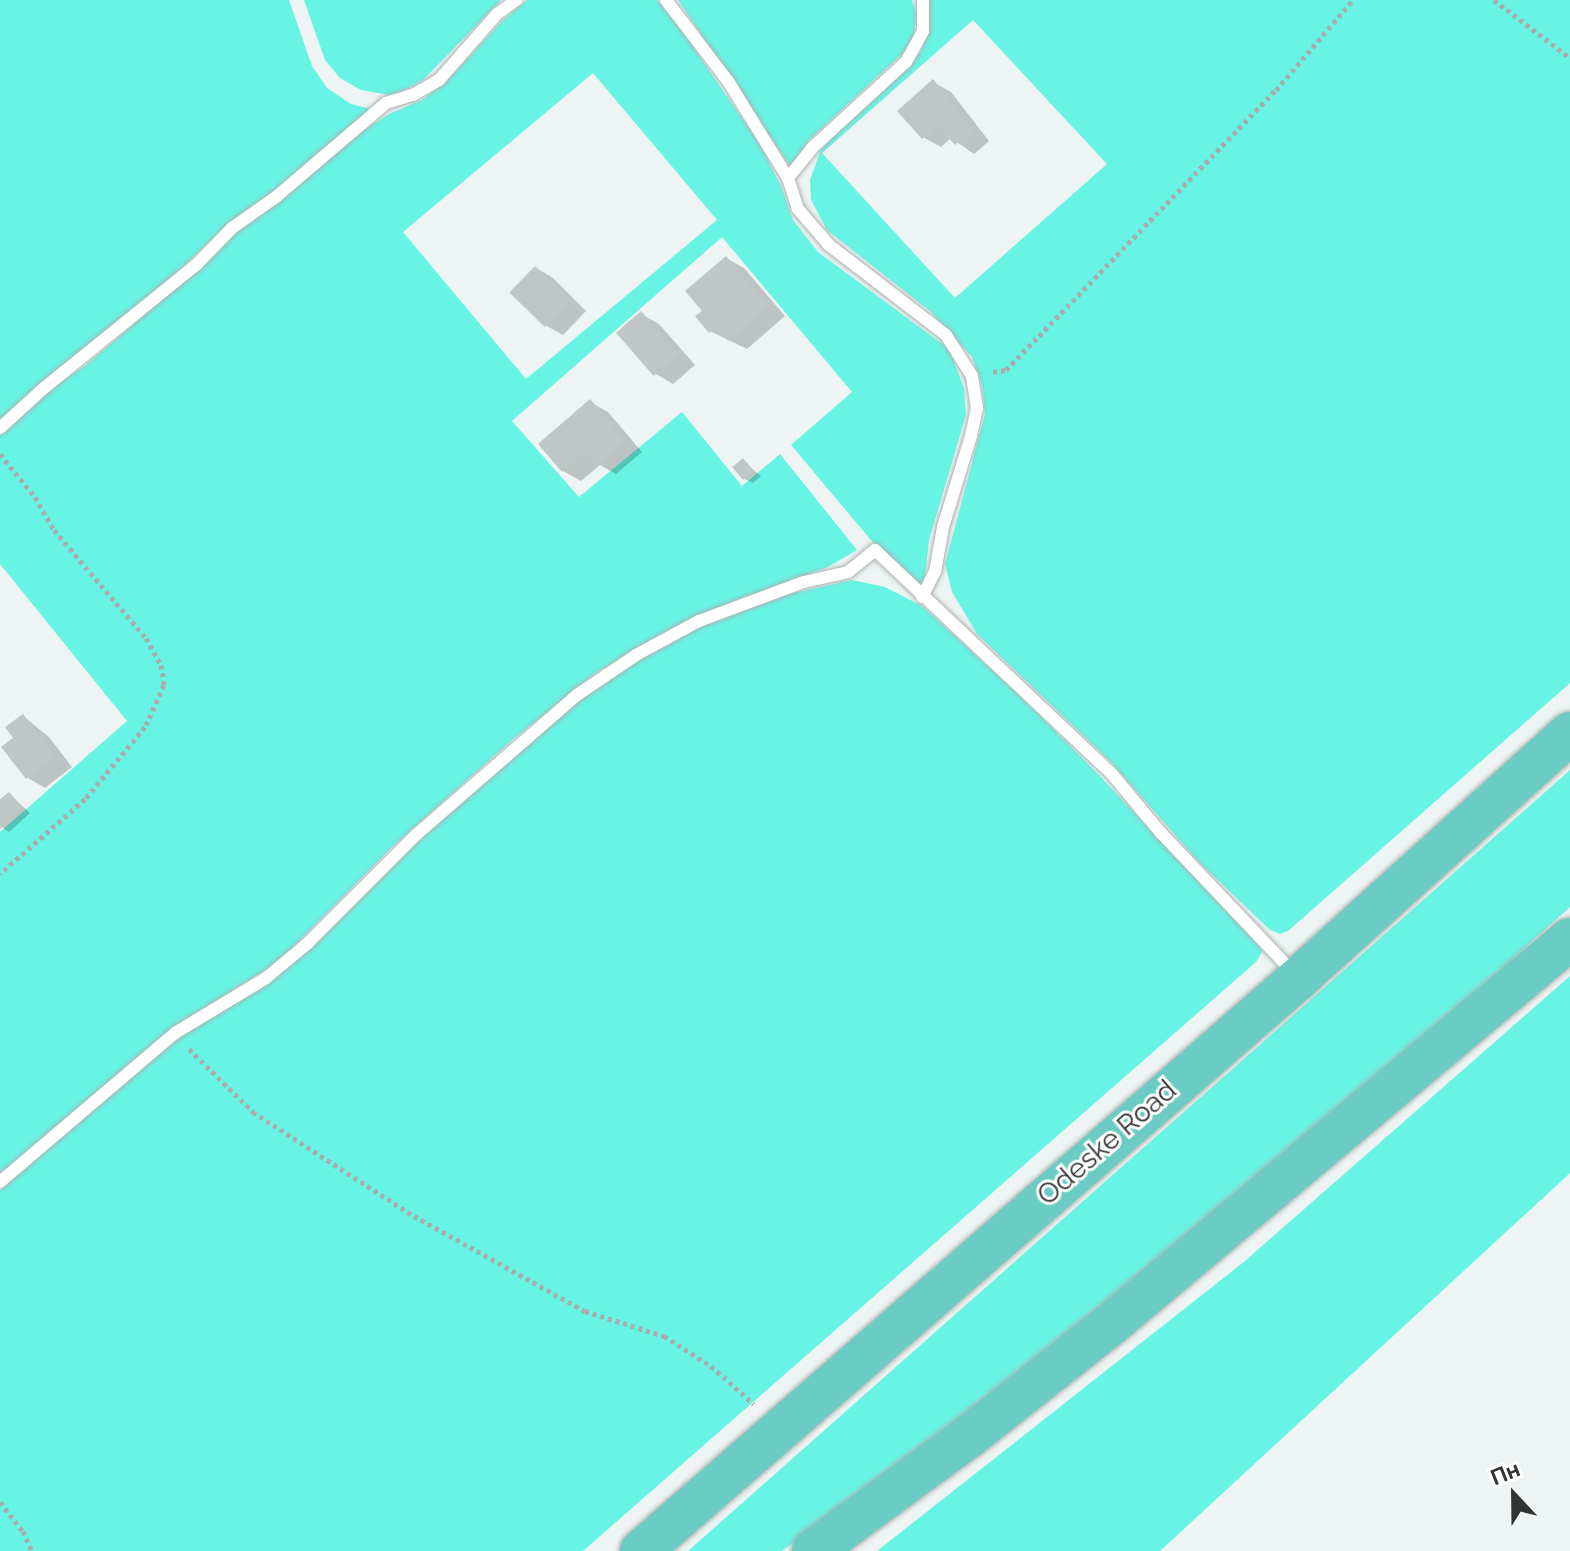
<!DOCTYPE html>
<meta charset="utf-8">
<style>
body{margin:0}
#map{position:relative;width:1570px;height:1551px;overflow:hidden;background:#edf4f3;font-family:Raleway,sans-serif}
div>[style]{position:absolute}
.green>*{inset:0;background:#68f4e4}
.shadow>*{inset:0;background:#0003}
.building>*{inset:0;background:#bfc6c5;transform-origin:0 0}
.path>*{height:5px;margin-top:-2.5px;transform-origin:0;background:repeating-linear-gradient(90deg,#a8adac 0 4px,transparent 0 8px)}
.roads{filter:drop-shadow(0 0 2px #abb2b0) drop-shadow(0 0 2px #abb2b0)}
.service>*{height:12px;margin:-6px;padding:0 6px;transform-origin:6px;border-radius:6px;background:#fff}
.trunk>*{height:42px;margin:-21px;padding:0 21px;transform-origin:21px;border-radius:21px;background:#6accc2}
span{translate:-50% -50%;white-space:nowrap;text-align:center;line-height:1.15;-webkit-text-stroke:6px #fff;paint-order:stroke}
.street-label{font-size:28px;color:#313433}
.north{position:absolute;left:1474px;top:1455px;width:80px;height:80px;-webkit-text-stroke:6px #fff;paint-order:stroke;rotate:338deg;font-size:22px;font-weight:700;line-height:32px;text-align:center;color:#313433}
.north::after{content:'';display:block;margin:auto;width:28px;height:36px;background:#313433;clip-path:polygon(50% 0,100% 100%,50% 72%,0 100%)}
</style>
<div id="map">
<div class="green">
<i style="clip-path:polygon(0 0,289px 0,312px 66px,327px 88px,351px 104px,375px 110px,318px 152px,290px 182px,226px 226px,131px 315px,0 421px)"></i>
<i style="clip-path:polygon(304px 0,501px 0,423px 80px,401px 92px,389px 95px,361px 90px,340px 78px,325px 60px)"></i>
<i style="clip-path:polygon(evenodd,527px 0,657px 0,684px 34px,759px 143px,781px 186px,793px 220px,818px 252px,949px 349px,964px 388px,966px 415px,929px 540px,924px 587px,881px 552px,791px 445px,852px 392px,722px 237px,512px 421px,579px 497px,682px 412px,742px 486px,780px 454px,857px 550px,828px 567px,731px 602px,598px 671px,512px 740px,392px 847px,278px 962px,183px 1021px,0 1175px,0 832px,127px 721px,0 564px,0 435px,47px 391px,85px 366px,170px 293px,231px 235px,360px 133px,389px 114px,424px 99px,448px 80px,502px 21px,527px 0,593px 73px,717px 220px,526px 379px,403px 232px,593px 73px)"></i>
<i style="clip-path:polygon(678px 0,912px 0,916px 13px,914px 38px,902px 54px,810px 139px,790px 166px)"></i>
<i style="clip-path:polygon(evenodd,928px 0,1570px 0,1570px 683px,1288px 931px,1280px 934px,1270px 930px,1199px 862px,1109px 760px,977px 634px,952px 592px,945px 564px,985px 414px,982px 385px,972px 357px,931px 312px,827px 230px,811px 200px,810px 180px,821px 149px,920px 53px,929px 29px,928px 0,973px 20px,1107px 164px,955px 298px,822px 153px,973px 20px)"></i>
<i style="clip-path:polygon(852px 580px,885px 587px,922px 606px,1018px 694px,1099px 775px,1260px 947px,1262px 952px,1256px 962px,583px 1551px,0 1551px,0 1190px,184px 1032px,277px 975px,449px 810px,598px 685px,685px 633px,789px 594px)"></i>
<i style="clip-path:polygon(1570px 770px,1570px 907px,1467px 1000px,1036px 1359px,903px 1463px,782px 1551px,688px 1551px)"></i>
<i style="clip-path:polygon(1570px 976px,1570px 1173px,1160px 1551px,877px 1551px,1245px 1261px)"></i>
</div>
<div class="shadow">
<i style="clip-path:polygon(933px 82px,951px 92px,989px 141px,974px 154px,951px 138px,941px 147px,923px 137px)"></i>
<i style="clip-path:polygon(726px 258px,744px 268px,785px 316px,747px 349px,710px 331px,705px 311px)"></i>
<i style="clip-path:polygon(536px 268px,553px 278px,586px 311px,563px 335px,545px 325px)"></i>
<i style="clip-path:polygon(641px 314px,659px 324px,695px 365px,673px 384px,656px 374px)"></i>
<i style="clip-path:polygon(590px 402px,608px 412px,642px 452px,616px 474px,600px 465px,581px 481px,563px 471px,541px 444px)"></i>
<i style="clip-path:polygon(743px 461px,761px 476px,753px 483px,745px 479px)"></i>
<i style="clip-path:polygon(23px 716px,49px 737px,72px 767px,45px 788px,28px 778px,15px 738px)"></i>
<i style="clip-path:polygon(9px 794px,30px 813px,9px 832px,0 826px,0 802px)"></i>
</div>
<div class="building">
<i style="clip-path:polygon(933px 79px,973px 130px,955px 145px,937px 125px,922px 139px,897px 111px)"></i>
<i style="clip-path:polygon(726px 256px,769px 305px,728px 341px,716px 327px,709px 333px,695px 316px,702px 311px,685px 291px)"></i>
<i style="left:535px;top:266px;width:49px;height:37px;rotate:44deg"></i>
<i style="left:641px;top:311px;width:57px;height:33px;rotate:49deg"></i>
<i style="clip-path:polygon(590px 399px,626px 441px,597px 466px,585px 452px,562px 472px,538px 444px)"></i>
<i style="left:743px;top:458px;width:17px;height:14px;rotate:50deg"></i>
<i style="clip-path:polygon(23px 714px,56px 756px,26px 779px,1px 747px,13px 738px,5px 727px)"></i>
<i style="clip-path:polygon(9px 792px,23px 808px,0 829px,0 799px)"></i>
</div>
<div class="path">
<i style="left:1494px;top:0;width:96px;rotate:37.3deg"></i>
<i style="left:993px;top:372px;width:13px;rotate:-9deg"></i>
<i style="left:1006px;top:370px;width:47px;rotate:-45.9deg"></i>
<i style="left:1039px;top:336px;width:342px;rotate:-46.1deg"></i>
<i style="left:1276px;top:90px;width:118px;rotate:-49.5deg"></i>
<i style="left:0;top:454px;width:55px;rotate:50.9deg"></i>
<i style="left:35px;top:497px;width:38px;rotate:60deg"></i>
<i style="left:54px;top:530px;width:142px;rotate:49.6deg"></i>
<i style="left:146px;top:638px;width:31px;rotate:61deg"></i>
<i style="left:161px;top:665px;width:20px;rotate:81deg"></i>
<i style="left:164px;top:685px;width:46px;rotate:114.3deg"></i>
<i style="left:145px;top:727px;width:94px;rotate:129.8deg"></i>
<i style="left:85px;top:799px;width:113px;rotate:138.6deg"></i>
<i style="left:189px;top:1049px;width:90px;rotate:44.5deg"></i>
<i style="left:253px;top:1112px;width:192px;rotate:32.9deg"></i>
<i style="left:414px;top:1216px;width:196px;rotate:29.1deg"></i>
<i style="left:585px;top:1311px;width:83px;rotate:17.6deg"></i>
<i style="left:664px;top:1336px;width:56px;rotate:32.6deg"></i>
<i style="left:711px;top:1366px;width:57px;rotate:41.5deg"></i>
<i style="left:0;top:1502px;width:37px;rotate:52deg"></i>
<i style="left:23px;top:1531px;width:22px;rotate:66deg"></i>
</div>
<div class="roads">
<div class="service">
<i style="left:666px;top:0;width:102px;rotate:52.6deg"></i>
<i style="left:728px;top:81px;width:114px;rotate:58.3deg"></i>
<i style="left:0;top:428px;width:59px;rotate:-42.3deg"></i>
<i style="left:44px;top:388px;width:196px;rotate:-39deg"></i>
<i style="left:196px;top:265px;width:52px;rotate:-45.8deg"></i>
<i style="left:232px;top:228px;width:54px;rotate:-35.2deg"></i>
<i style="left:276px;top:197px;width:145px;rotate:-40.5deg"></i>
<i style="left:386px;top:103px;width:28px;rotate:-17deg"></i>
<i style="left:413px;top:95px;width:30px;rotate:-30deg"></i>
<i style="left:439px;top:80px;width:88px;rotate:-48.7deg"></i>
<i style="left:497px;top:14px;width:24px;rotate:-36deg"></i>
<i style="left:922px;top:597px;width:28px;rotate:-63deg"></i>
<i style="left:935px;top:572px;width:46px;rotate:-79.9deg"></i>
<i style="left:943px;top:527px;width:95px;rotate:-72.9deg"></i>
<i style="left:971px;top:436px;width:29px;rotate:-78deg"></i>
<i style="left:977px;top:408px;width:32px;rotate:-99deg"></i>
<i style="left:972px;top:376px;width:49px;rotate:-122.4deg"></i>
<i style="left:946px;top:335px;width:148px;rotate:-142.4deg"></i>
<i style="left:829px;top:245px;width:48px;rotate:-130.7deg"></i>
<i style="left:798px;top:209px;width:33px;rotate:-108deg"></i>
<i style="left:788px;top:178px;width:38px;rotate:-51deg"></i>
<i style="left:812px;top:148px;width:127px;rotate:-42.5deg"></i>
<i style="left:906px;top:62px;width:35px;rotate:-61deg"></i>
<i style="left:923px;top:31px;width:31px;rotate:-90deg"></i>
<i style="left:0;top:1182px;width:230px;rotate:-40.4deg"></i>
<i style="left:175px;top:1033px;width:106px;rotate:-31.1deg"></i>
<i style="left:266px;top:978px;width:55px;rotate:-39.8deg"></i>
<i style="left:308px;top:943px;width:154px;rotate:-45deg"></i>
<i style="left:417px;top:834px;width:212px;rotate:-41deg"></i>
<i style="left:577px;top:695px;width:71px;rotate:-34.1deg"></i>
<i style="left:636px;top:655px;width:72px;rotate:-28.4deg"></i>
<i style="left:699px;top:621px;width:112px;rotate:-20.4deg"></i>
<i style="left:804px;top:582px;width:45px;rotate:-12.8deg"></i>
<i style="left:848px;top:572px;width:35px;rotate:-39deg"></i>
<i style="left:875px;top:550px;width:325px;rotate:43.4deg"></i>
<i style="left:1111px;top:773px;width:78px;rotate:50.2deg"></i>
<i style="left:1161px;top:833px;width:193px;rotate:46.5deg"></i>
</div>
<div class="trunk">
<i style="left:641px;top:1551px;width:873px;rotate:-41.05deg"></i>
<i style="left:1299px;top:978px;width:365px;rotate:-42.1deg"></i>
<i style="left:813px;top:1551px;width:196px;rotate:-36.3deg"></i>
<i style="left:971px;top:1435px;width:177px;rotate:-38.4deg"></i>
<i style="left:1110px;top:1325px;width:600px;rotate:-40deg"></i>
</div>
</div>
<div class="street-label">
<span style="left:1107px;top:1143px;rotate:-41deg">Odeske Road</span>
</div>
<div class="north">Пн</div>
</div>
